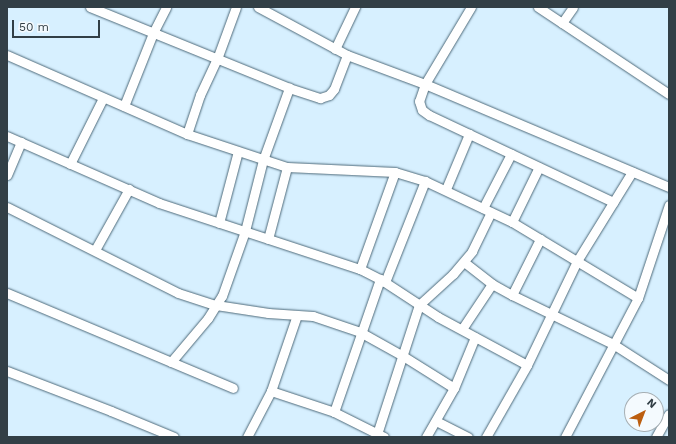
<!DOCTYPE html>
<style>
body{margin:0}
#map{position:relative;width:676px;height:444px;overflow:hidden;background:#d7f0ff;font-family:"Work Sans",sans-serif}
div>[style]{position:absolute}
.roads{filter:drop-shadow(0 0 1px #4e6a7a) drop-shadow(0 0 1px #4e6a7a)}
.street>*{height:9px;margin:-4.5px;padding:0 4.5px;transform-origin:4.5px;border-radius:4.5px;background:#fff}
span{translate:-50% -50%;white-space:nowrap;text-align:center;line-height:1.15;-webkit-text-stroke:4px #f4fafe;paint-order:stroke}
.frame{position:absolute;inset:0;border:8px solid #323f46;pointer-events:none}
.north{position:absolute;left:624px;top:392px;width:40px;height:40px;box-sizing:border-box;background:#f4fafe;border:1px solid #a6afb4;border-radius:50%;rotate:42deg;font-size:11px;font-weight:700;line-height:16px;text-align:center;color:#323f46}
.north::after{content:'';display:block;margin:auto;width:14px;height:18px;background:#bc5e10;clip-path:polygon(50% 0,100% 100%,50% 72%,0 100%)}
.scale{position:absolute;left:12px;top:20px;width:88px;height:18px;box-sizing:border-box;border:2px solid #323f46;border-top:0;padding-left:5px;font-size:12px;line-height:14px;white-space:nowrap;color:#323f46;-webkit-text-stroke:3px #f4fafe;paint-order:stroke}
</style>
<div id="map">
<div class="roads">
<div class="street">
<i style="left:90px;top:7px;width:215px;rotate:22.1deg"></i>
<i style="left:289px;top:88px;width:33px;rotate:18deg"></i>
<i style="left:320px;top:98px;width:9px;rotate:-18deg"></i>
<i style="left:329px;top:95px;width:8px;rotate:-50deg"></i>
<i style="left:334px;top:89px;width:36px;rotate:-69deg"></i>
<i style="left:258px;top:7px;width:101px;rotate:28.3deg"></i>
<i style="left:347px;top:55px;width:83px;rotate:20.4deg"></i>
<i style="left:425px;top:84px;width:265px;rotate:22.9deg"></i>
<i style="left:471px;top:7px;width:90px;rotate:120.9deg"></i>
<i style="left:425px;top:84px;width:18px;rotate:109deg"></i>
<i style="left:419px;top:101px;width:9px;rotate:72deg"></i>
<i style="left:422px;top:110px;width:9px;rotate:36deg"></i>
<i style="left:429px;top:115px;width:204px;rotate:25.3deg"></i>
<i style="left:538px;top:7px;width:157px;rotate:33.6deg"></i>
<i style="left:562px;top:23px;width:19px;rotate:-55deg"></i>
<i style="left:335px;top:49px;width:47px;rotate:-64.5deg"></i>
<i style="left:7px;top:55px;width:197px;rotate:23.7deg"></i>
<i style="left:187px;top:134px;width:105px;rotate:18.3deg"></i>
<i style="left:287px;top:167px;width:108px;rotate:2.7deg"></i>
<i style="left:395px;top:172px;width:31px;rotate:17deg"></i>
<i style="left:425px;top:181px;width:96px;rotate:25.2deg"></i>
<i style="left:512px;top:222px;width:147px;rotate:31.1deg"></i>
<i style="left:124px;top:106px;width:79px;rotate:-68.3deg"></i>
<i style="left:153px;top:33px;width:29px;rotate:-63deg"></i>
<i style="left:187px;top:134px;width:41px;rotate:-71.6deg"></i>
<i style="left:200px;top:95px;width:40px;rotate:-65deg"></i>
<i style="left:217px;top:59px;width:55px;rotate:-69.9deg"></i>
<i style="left:7px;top:136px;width:166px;rotate:23.8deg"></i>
<i style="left:159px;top:203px;width:212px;rotate:18.2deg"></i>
<i style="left:360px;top:269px;width:22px;rotate:27deg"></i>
<i style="left:380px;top:279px;width:69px;rotate:33.2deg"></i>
<i style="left:438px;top:317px;width:101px;rotate:28.3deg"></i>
<i style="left:70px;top:164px;width:74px;rotate:-63.4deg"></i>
<i style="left:7px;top:175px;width:36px;rotate:-67deg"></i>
<i style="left:446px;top:189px;width:60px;rotate:-67.3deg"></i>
<i style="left:7px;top:207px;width:191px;rotate:26.7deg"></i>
<i style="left:178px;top:293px;width:40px;rotate:18deg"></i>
<i style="left:216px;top:305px;width:53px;rotate:8.7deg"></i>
<i style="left:268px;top:313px;width:45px;rotate:3.8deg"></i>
<i style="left:313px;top:316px;width:50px;rotate:18.8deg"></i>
<i style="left:360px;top:332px;width:49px;rotate:29.2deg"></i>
<i style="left:403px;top:356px;width:60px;rotate:32.1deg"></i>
<i style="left:483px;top:208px;width:61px;rotate:-62.6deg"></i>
<i style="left:512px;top:222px;width:61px;rotate:-63.9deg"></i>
<i style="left:219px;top:223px;width:74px;rotate:-75.2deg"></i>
<i style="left:268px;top:239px;width:74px;rotate:-75.2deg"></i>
<i style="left:95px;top:250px;width:70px;rotate:-60.9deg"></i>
<i style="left:464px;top:262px;width:36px;rotate:38deg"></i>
<i style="left:492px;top:284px;width:23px;rotate:29deg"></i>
<i style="left:512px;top:295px;width:112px;rotate:25.9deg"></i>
<i style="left:613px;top:344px;width:67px;rotate:32.7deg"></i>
<i style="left:360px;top:269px;width:103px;rotate:-70.2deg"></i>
<i style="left:385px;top:282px;width:109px;rotate:-68.4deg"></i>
<i style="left:7px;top:293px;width:245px;rotate:22.8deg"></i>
<i style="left:512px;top:295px;width:63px;rotate:-63.4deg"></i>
<i style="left:462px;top:329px;width:54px;rotate:-56.3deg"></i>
<i style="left:171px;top:362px;width:57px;rotate:-49.9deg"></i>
<i style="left:208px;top:318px;width:26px;rotate:-58deg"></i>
<i style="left:222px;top:296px;width:69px;rotate:-70.5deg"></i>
<i style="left:245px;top:231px;width:73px;rotate:-75.8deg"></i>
<i style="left:263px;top:160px;width:77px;rotate:-70.1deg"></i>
<i style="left:7px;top:371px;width:111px;rotate:21deg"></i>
<i style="left:111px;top:411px;width:68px;rotate:22.4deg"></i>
<i style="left:271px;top:391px;width:80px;rotate:-71.1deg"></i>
<i style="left:334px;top:412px;width:141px;rotate:-70.9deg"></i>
<i style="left:436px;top:421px;width:36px;rotate:27deg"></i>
<i style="left:377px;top:434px;width:136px;rotate:-72deg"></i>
<i style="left:419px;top:305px;width:46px;rotate:-42.4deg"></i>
<i style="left:453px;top:274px;width:30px;rotate:-50deg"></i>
<i style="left:472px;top:251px;width:43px;rotate:-64deg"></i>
<i style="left:247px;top:437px;width:52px;rotate:-62.4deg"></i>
<i style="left:271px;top:391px;width:66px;rotate:18.4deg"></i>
<i style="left:334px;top:412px;width:56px;rotate:26.6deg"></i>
<i style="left:426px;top:437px;width:56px;rotate:-60.3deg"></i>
<i style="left:454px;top:388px;width:55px;rotate:-67.6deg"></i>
<i style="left:486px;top:437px;width:83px;rotate:-60.3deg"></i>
<i style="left:527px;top:365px;width:115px;rotate:-64.3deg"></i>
<i style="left:577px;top:261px;width:105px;rotate:-58.3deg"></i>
<i style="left:565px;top:437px;width:157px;rotate:-62.3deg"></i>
<i style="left:638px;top:298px;width:98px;rotate:-71.6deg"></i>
<i style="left:656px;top:437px;width:26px;rotate:-61deg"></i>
</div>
</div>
<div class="frame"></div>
<div class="north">N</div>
<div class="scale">50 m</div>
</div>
